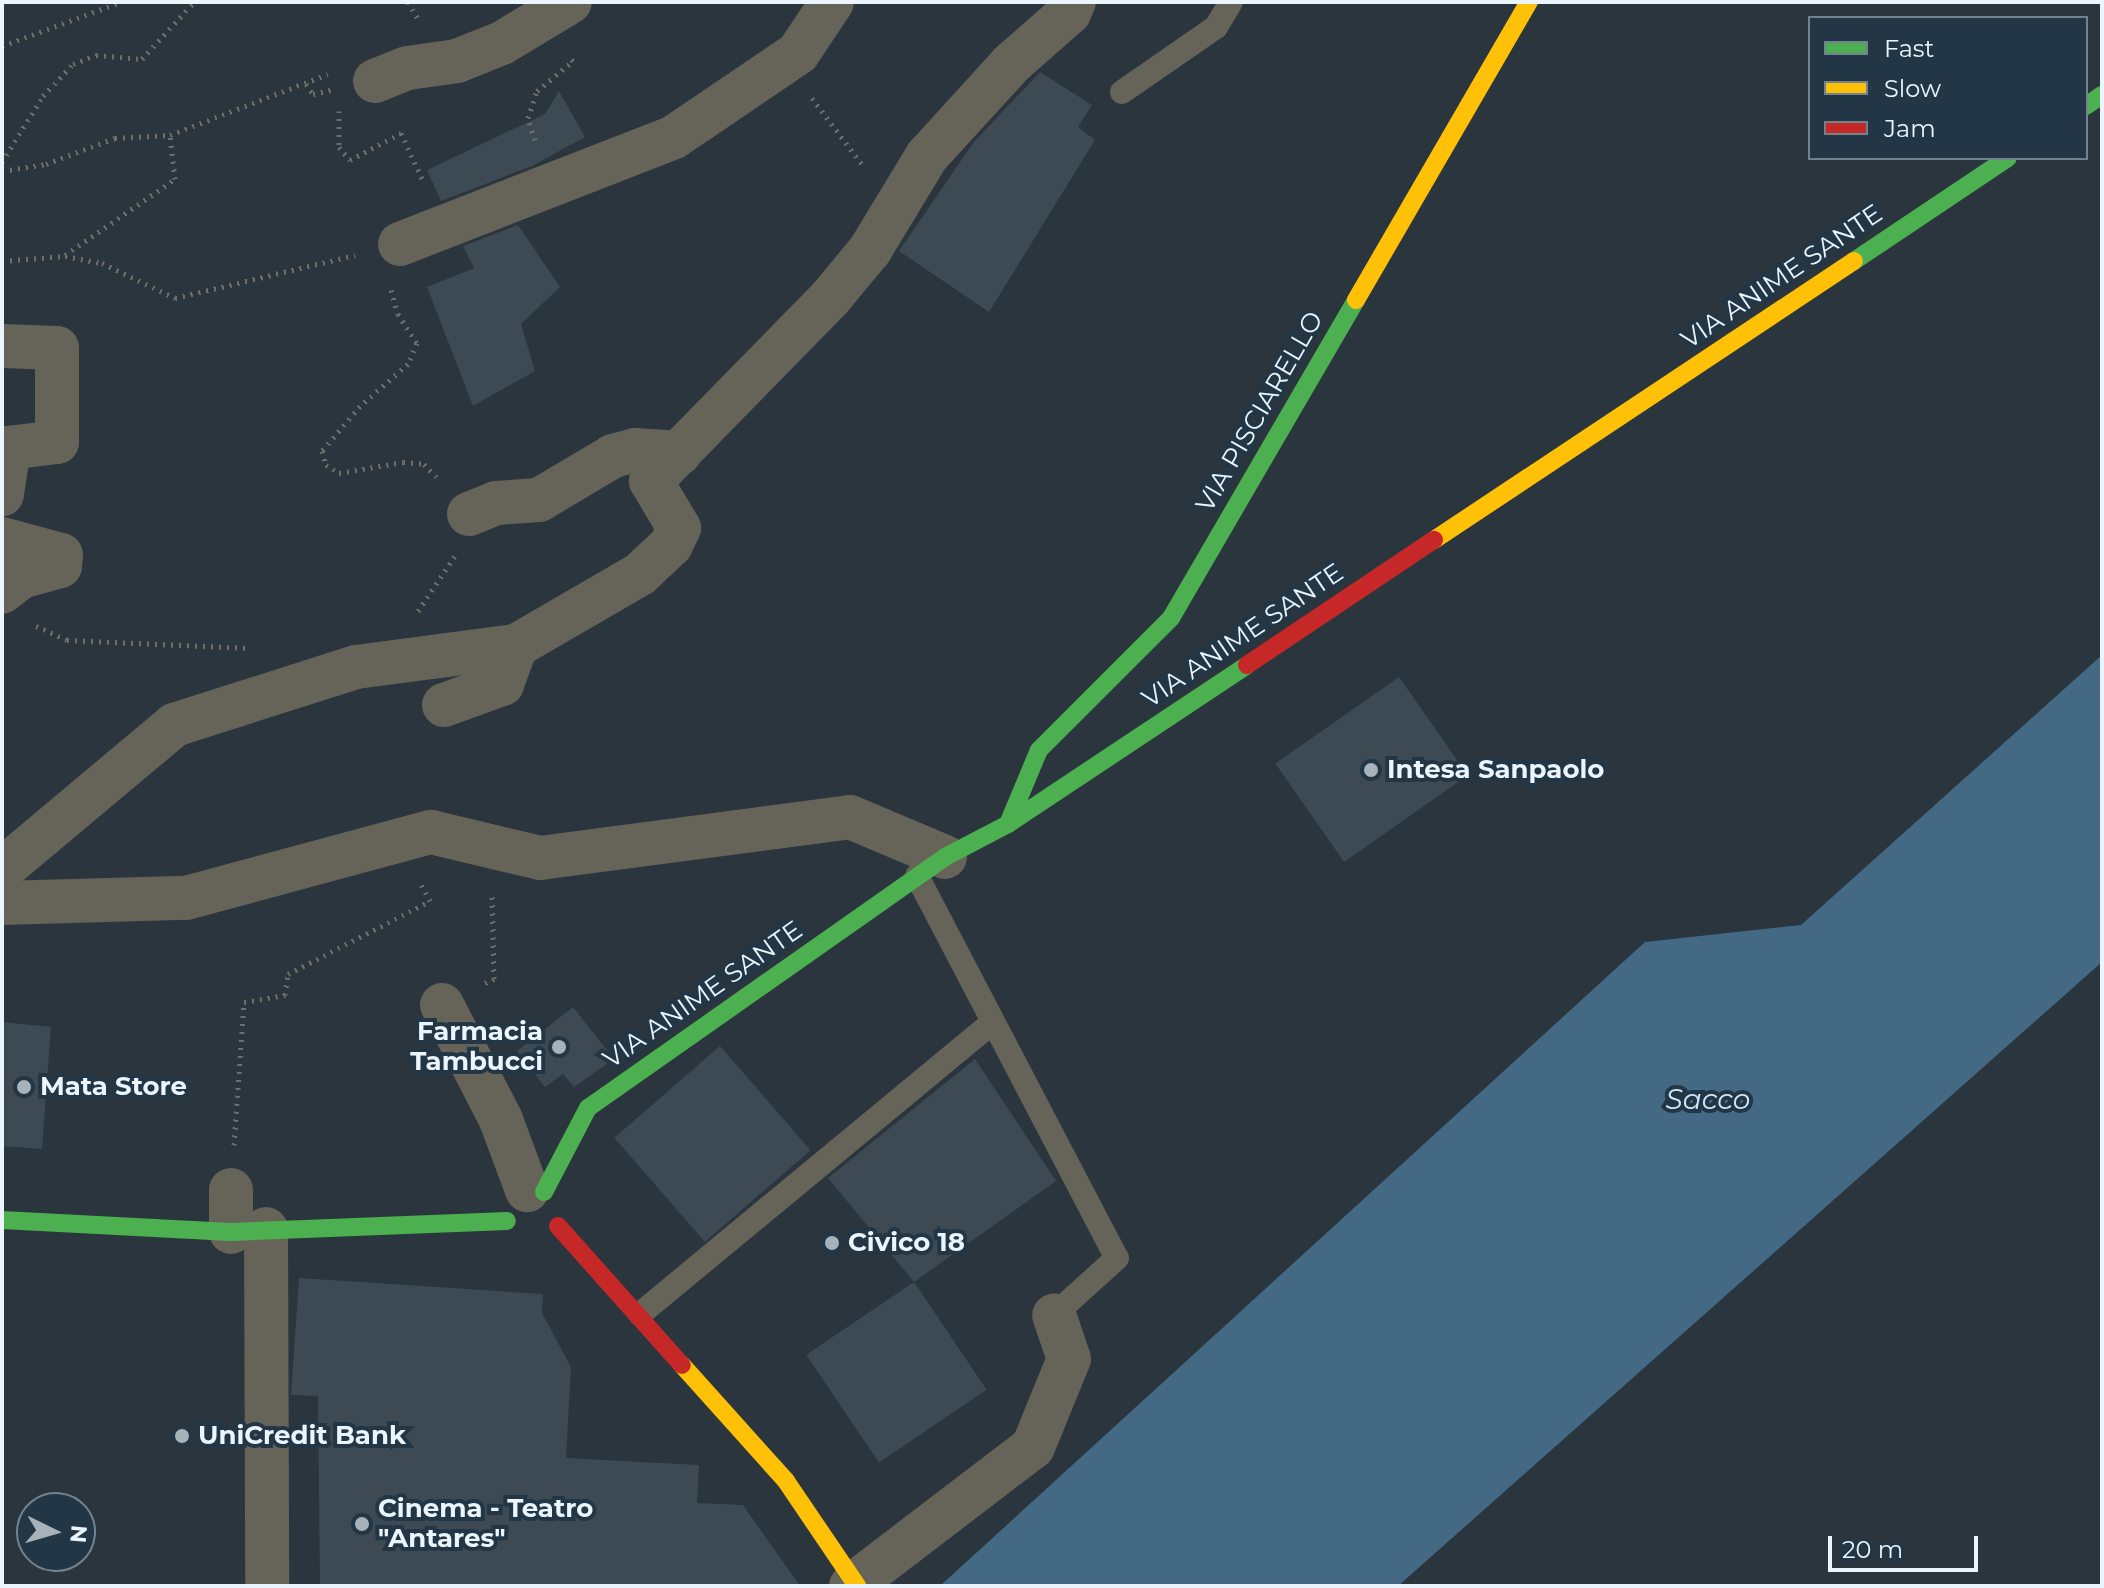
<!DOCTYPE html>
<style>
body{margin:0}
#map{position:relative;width:2104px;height:1588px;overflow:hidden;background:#2a353d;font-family:Montserrat,sans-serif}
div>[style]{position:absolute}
.water>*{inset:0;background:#446985}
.building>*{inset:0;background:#3d4a53;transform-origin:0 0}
.path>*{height:5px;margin-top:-2.5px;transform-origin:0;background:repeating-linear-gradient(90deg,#6e6f6b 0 2px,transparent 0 8px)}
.lane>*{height:24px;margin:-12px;padding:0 12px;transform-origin:12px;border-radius:12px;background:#666359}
.street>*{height:44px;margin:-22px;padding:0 22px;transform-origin:22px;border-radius:22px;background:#666359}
.fast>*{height:18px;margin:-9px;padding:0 9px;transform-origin:9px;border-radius:9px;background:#4caf50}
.slow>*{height:18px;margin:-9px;padding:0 9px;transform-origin:9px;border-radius:9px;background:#ffc107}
.jam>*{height:18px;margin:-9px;padding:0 9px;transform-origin:9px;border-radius:9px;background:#c62828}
.slow-bridge>*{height:18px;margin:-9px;padding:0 9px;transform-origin:9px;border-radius:9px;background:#ffc107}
.dots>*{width:22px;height:22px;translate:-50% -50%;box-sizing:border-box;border:4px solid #223645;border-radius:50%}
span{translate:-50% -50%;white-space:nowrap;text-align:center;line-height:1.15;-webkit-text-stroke:8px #223645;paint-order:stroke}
.street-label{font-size:26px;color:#ebf5fd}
.poi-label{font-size:26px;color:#ebf5fd;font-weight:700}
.left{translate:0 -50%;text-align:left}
.right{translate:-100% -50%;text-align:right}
.water-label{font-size:28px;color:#cee7fb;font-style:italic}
.frame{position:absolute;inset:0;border:4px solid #ebf5fd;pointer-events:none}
.legend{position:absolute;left:1808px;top:16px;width:280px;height:144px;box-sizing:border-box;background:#223645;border:2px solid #72828f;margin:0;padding:10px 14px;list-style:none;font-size:24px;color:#ebf5fd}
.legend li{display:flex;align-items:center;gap:16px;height:40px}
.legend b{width:40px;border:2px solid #72828f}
.north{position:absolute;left:16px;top:1492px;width:80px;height:80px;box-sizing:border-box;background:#223645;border:2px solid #72828f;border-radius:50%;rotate:95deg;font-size:22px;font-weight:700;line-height:32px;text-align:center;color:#ebf5fd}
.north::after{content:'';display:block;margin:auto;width:28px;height:36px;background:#a7b2ba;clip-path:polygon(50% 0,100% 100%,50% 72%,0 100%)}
.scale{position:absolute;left:1828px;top:1536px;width:150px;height:36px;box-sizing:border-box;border:4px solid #ebf5fd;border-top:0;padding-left:10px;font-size:24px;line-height:28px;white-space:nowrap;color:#ebf5fd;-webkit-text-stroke:6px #223645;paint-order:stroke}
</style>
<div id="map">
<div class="water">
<i style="clip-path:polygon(2102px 655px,2102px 962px,1398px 1586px,940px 1586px,1645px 942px,1801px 925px)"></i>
</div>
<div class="building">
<i style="clip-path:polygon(1040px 72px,1092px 105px,1078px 127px,1095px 140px,989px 312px,899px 251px,973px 143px)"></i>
<i style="clip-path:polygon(559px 91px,585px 137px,532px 166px,441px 201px,427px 170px,545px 114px)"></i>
<i style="clip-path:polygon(518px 225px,560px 287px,521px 324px,535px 371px,473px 406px,427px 287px,474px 268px,463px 246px)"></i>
<i style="left:1399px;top:677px;width:120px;height:151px;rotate:55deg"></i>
<i style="clip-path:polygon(573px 1007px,614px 1059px,574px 1087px,563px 1074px,545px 1087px,517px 1051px)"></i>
<i style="clip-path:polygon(2px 1022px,51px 1027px,42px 1149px,2px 1146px)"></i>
<i style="left:720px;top:1046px;width:138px;height:140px;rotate:49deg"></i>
<i style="clip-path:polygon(975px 1059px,1056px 1181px,914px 1282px,828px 1178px)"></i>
<i style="clip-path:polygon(299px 1278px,543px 1294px,542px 1313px,571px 1367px,566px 1458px,699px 1465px,697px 1503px,743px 1505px,800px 1586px,320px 1586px,318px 1396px,291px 1395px)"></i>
<i style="left:914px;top:1282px;width:130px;height:130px;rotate:56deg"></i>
</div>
<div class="path">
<i style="left:408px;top:2px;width:21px;rotate:59deg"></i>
<i style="left:2px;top:46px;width:127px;rotate:-20.3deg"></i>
<i style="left:306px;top:84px;width:12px;rotate:55deg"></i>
<i style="left:313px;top:94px;width:18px;rotate:-13deg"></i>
<i style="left:812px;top:98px;width:86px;rotate:53deg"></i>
<i style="left:339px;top:111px;width:36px;rotate:90deg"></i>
<i style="left:339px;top:147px;width:17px;rotate:50deg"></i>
<i style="left:350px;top:160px;width:58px;rotate:-27.9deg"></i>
<i style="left:401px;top:133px;width:55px;rotate:65.3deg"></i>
<i style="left:535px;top:140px;width:23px;rotate:-108deg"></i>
<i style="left:528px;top:118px;width:28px;rotate:-72deg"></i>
<i style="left:537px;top:91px;width:47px;rotate:-39.8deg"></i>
<i style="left:573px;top:61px;width:4px;rotate:-135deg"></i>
<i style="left:2px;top:162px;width:78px;rotate:-58.2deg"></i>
<i style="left:43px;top:96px;width:44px;rotate:-46.8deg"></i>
<i style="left:73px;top:64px;width:25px;rotate:-21deg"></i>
<i style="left:96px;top:55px;width:46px;rotate:5deg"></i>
<i style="left:142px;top:59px;width:77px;rotate:-47.6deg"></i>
<i style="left:2px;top:171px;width:45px;rotate:-9deg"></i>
<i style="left:46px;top:164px;width:74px;rotate:-20.6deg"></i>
<i style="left:115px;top:138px;width:55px;rotate:-3.1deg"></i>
<i style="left:170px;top:135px;width:169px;rotate:-21.1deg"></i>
<i style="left:65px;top:255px;width:134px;rotate:-34.6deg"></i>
<i style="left:175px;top:179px;width:44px;rotate:-96.5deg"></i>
<i style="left:2px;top:261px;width:63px;rotate:-4.5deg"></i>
<i style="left:65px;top:256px;width:38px;rotate:11deg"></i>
<i style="left:102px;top:263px;width:81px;rotate:25.6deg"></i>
<i style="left:175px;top:298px;width:185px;rotate:-13.4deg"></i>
<i style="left:391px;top:290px;width:25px;rotate:74deg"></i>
<i style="left:398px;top:314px;width:35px;rotate:57deg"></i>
<i style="left:417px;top:343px;width:23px;rotate:113deg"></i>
<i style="left:408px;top:364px;width:64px;rotate:138.8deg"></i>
<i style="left:360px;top:406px;width:59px;rotate:130.2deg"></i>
<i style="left:322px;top:451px;width:15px;rotate:74deg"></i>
<i style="left:326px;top:465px;width:15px;rotate:32deg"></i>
<i style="left:339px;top:473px;width:65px;rotate:-9.8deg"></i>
<i style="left:403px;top:462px;width:21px;rotate:5deg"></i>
<i style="left:424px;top:464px;width:21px;rotate:47deg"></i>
<i style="left:418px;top:611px;width:66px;rotate:-56.1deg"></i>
<i style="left:36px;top:626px;width:34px;rotate:24deg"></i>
<i style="left:67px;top:640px;width:183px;rotate:2.5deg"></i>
<i style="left:485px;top:983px;width:10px;rotate:-24deg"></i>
<i style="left:494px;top:979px;width:85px;rotate:-91.3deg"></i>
<i style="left:234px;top:1145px;width:143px;rotate:-86deg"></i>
<i style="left:244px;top:1002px;width:42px;rotate:-9.7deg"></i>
<i style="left:285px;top:995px;width:21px;rotate:-82deg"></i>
<i style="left:288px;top:974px;width:160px;rotate:-27.2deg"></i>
<i style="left:430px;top:901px;width:21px;rotate:-118deg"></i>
</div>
<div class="lane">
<i style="left:1122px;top:92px;width:114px;rotate:-34.7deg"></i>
<i style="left:1216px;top:27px;width:29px;rotate:-59deg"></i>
<i style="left:917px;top:876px;width:431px;rotate:62.4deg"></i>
<i style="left:1117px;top:1258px;width:85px;rotate:137.9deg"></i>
<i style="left:640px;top:1314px;width:458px;rotate:-39.6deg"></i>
</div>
<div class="street">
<i style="left:375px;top:81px;width:35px;rotate:-22deg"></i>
<i style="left:408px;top:68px;width:49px;rotate:-8.1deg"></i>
<i style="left:457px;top:61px;width:48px;rotate:-21.8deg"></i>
<i style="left:502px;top:43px;width:79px;rotate:-31.1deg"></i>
<i style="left:400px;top:244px;width:294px;rotate:-21.3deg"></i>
<i style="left:674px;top:137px;width:150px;rotate:-34.1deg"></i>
<i style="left:798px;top:53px;width:61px;rotate:-56.3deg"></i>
<i style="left:2px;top:346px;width:55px;rotate:2.1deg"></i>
<i style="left:57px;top:348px;width:94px;rotate:90deg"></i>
<i style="left:57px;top:442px;width:48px;rotate:172.9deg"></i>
<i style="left:9px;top:448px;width:47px;rotate:98.7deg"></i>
<i style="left:469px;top:514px;width:29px;rotate:-22deg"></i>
<i style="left:496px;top:503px;width:43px;rotate:-4deg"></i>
<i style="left:539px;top:500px;width:86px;rotate:-30.7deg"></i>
<i style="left:613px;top:456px;width:23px;rotate:-15deg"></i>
<i style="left:635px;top:450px;width:45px;rotate:3.8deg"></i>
<i style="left:2px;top:539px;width:61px;rotate:15.2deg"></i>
<i style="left:61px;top:555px;width:11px;rotate:95deg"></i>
<i style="left:60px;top:566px;width:41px;rotate:164.2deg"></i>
<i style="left:21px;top:577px;width:24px;rotate:142deg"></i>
<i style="left:444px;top:705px;width:62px;rotate:-19.9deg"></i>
<i style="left:502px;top:684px;width:40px;rotate:-69.8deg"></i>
<i style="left:11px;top:862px;width:213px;rotate:-40deg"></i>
<i style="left:174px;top:725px;width:191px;rotate:-17.7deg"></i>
<i style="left:356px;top:667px;width:161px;rotate:-7.5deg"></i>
<i style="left:516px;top:646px;width:143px;rotate:-30.1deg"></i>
<i style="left:640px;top:574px;width:42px;rotate:-43.1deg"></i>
<i style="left:671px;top:545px;width:19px;rotate:-65deg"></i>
<i style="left:679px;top:528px;width:55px;rotate:-120.8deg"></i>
<i style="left:651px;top:481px;width:257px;rotate:-45.6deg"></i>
<i style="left:831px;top:297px;width:61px;rotate:-50.3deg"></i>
<i style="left:870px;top:250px;width:110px;rotate:-58.8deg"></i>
<i style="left:927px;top:156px;width:126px;rotate:-47.6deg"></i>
<i style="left:1012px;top:63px;width:76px;rotate:-41.3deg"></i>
<i style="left:1069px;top:13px;width:12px;rotate:-66deg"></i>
<i style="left:2px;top:903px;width:184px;rotate:-1.6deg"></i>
<i style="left:186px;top:898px;width:254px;rotate:-15.1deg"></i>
<i style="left:431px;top:832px;width:112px;rotate:13.4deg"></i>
<i style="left:540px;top:858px;width:313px;rotate:-7.5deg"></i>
<i style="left:850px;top:817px;width:103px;rotate:22.8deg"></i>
<i style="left:442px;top:1005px;width:129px;rotate:62.8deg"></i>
<i style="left:501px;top:1120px;width:75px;rotate:69.6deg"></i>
<i style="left:266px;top:1229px;width:357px;rotate:89.8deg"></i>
<i style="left:231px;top:1232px;width:42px;rotate:-90deg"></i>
<i style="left:851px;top:1586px;width:229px;rotate:-37.4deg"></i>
<i style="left:1033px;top:1447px;width:95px;rotate:-67.8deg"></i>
<i style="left:1069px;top:1359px;width:46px;rotate:-108.8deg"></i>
</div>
<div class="fast">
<i style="left:2086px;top:106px;width:19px;rotate:-35deg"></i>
<i style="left:1854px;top:261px;width:185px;rotate:-33.8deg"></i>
<i style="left:1008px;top:824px;width:80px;rotate:-67.3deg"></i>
<i style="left:1039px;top:750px;width:187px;rotate:-45deg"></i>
<i style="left:1171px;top:618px;width:368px;rotate:-59.8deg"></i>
<i style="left:544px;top:1192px;width:95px;rotate:-62.4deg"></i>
<i style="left:588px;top:1108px;width:436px;rotate:-35.1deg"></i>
<i style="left:945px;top:857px;width:71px;rotate:-27.6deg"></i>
<i style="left:1008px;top:824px;width:287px;rotate:-33.6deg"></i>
<i style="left:2px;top:1220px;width:229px;rotate:3deg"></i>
<i style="left:231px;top:1232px;width:276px;rotate:-2.3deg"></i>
</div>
<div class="slow">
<i style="left:1356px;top:300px;width:345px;rotate:-59.9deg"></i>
<i style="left:1434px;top:540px;width:504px;rotate:-33.6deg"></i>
<i style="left:682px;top:1365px;width:156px;rotate:48.1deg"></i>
</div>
<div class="jam">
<i style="left:1247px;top:665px;width:225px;rotate:-33.8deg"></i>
<i style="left:558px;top:1226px;width:186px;rotate:48.3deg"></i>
</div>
<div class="slow-bridge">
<i style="left:786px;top:1481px;width:127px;rotate:55.9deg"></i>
</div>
<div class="dots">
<i style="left:1371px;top:770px;background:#a7b2ba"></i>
<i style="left:559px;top:1047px;background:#a7b2ba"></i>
<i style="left:24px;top:1087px;background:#a7b2ba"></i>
<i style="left:832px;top:1243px;background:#a7b2ba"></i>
<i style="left:182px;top:1436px;background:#a7b2ba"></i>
<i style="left:362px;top:1524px;background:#a7b2ba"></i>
</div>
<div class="street-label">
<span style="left:1782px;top:277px;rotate:-34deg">VIA ANIME SANTE</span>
<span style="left:1260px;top:412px;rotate:-60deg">VIA PISCIARELLO</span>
<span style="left:1243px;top:636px;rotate:-34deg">VIA ANIME SANTE</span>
<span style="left:703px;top:995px;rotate:-35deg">VIA ANIME SANTE</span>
</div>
<div class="poi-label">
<span class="left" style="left:1387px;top:770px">Intesa Sanpaolo</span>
<span class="right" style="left:543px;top:1047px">Farmacia<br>Tambucci</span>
<span class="left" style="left:40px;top:1087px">Mata Store</span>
<span class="left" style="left:848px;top:1243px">Civico 18</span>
<span class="left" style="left:198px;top:1436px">UniCredit Bank</span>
<span class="left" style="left:378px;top:1524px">Cinema - Teatro<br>"Antares"</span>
</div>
<div class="water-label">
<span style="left:1708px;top:1099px">Sacco</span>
</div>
<div class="frame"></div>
<ul class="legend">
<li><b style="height:10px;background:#4caf50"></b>Fast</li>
<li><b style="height:10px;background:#ffc107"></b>Slow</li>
<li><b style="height:10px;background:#c62828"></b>Jam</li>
</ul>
<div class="north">N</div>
<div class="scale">20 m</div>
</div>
